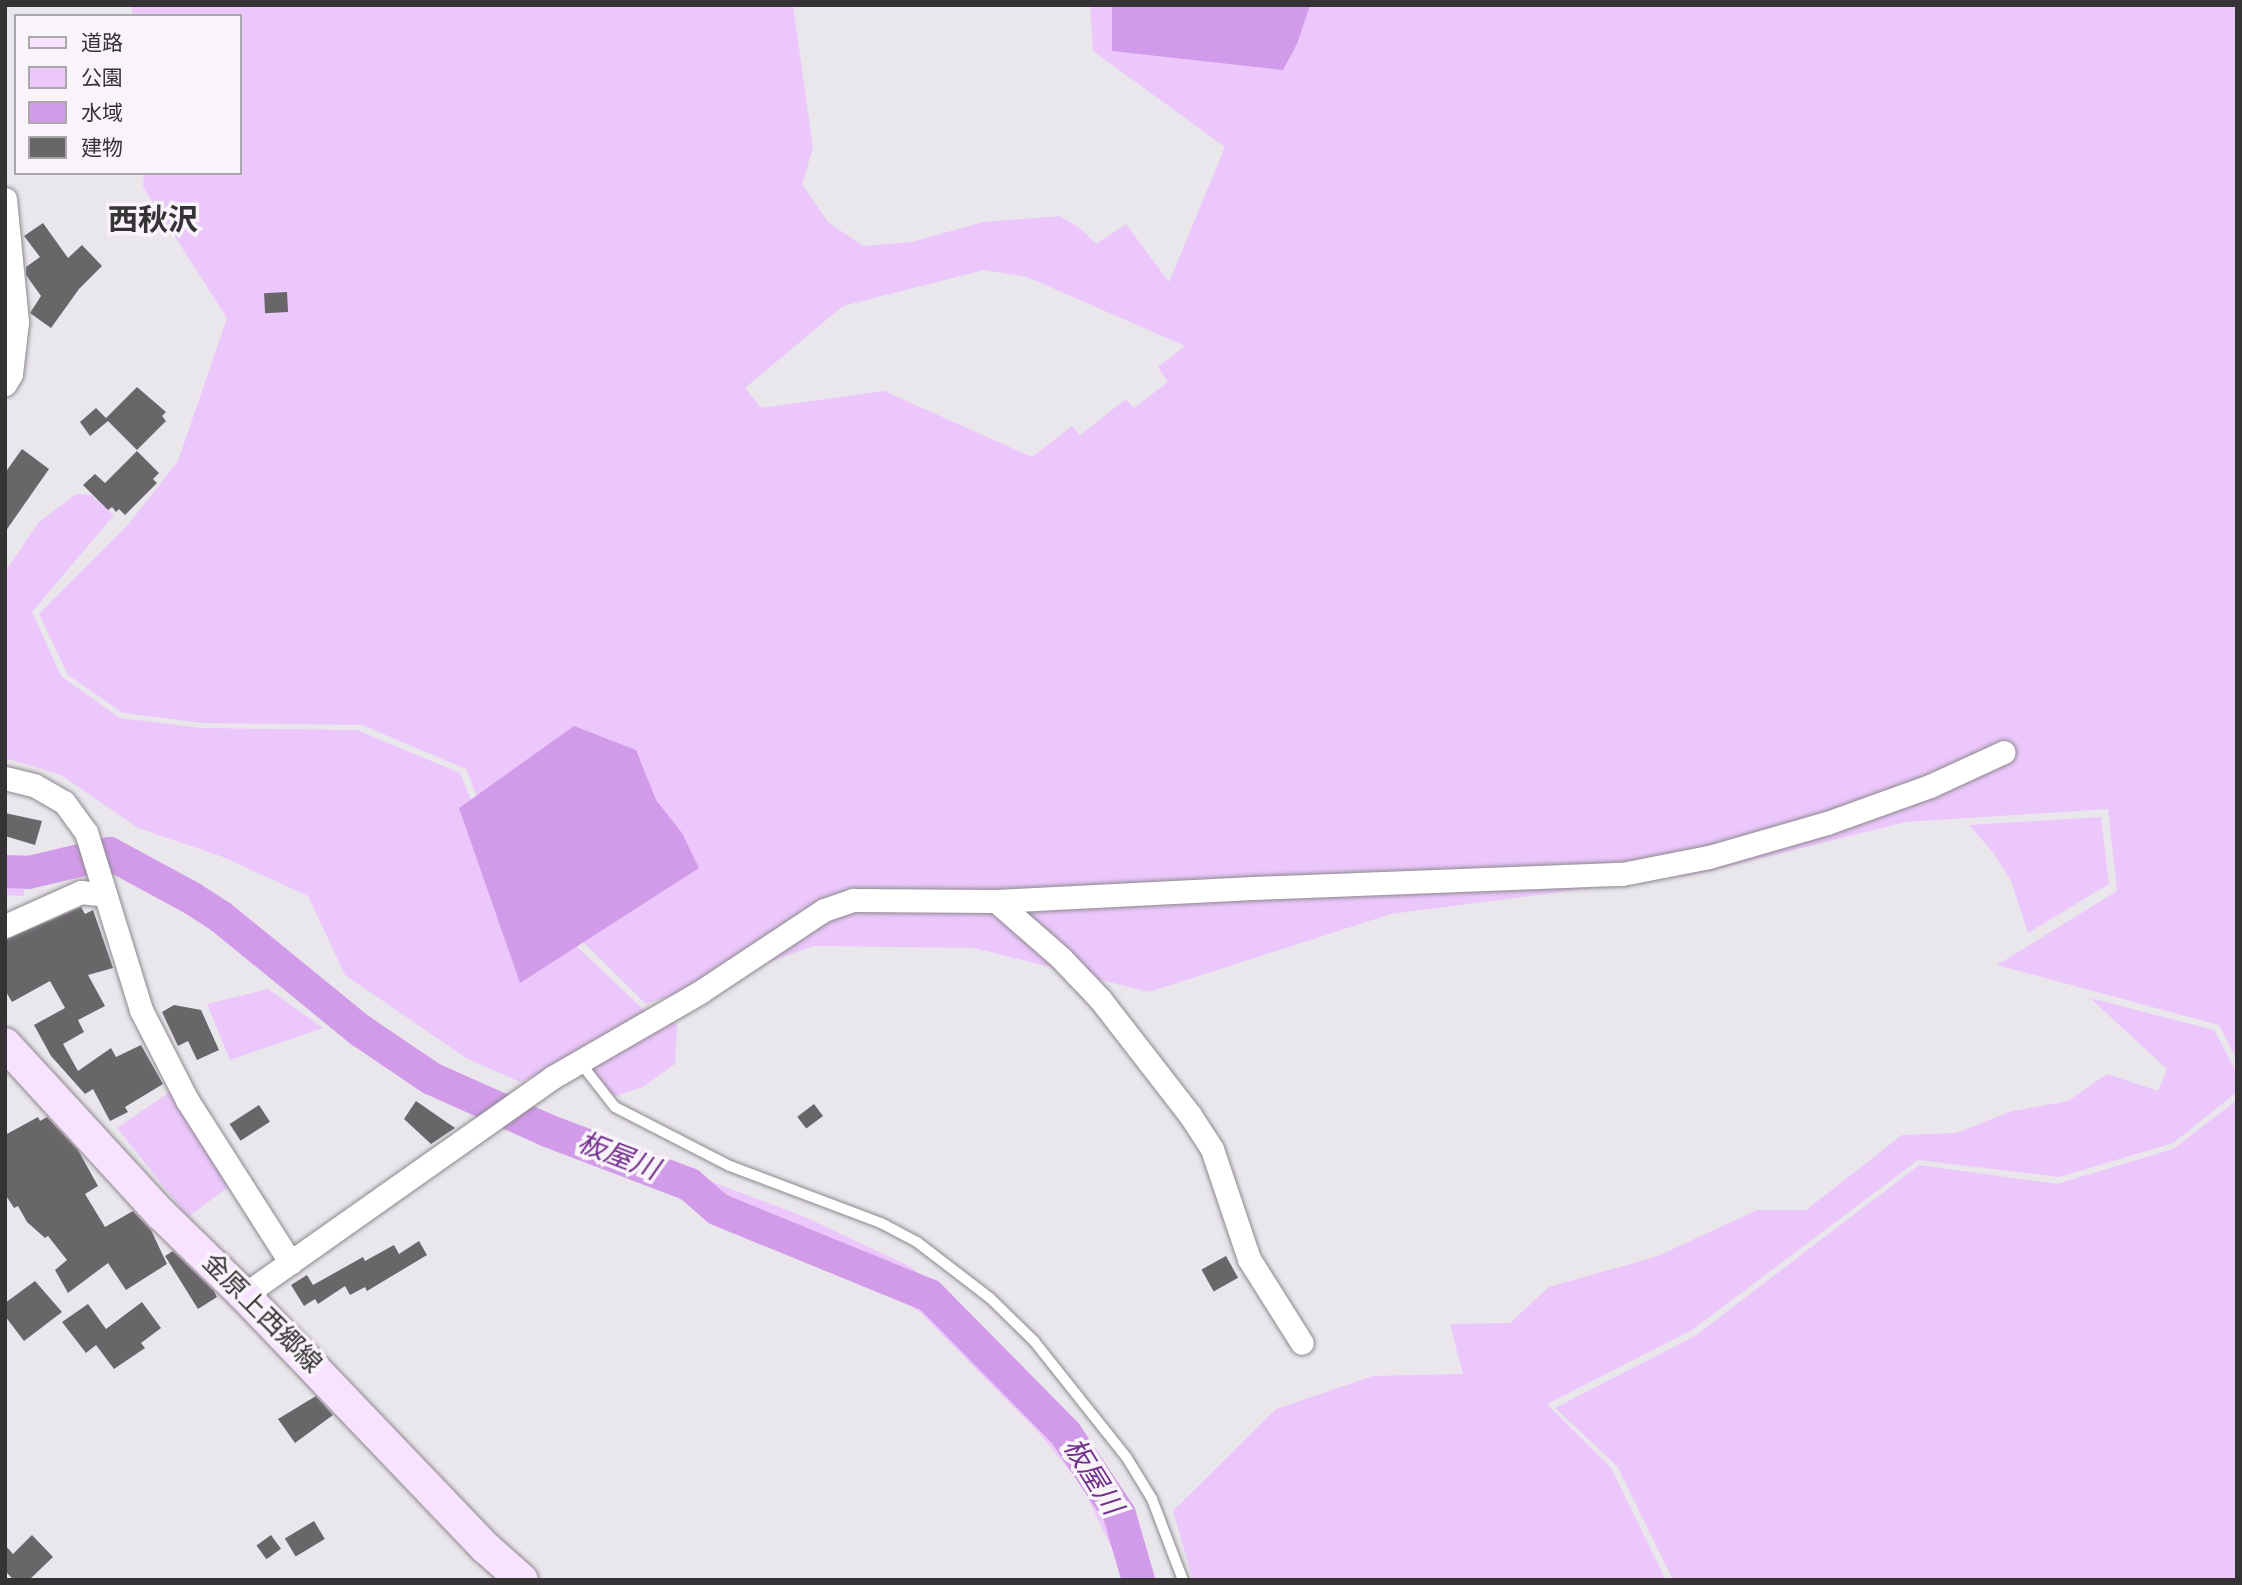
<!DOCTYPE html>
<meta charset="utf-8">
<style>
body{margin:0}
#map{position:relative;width:2242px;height:1585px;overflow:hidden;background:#eae7ec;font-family:Spectral,"Noto Sans JP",serif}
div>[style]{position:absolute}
.green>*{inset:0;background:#ecc7fc;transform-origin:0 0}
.water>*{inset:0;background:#d29be9}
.river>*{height:33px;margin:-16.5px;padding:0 16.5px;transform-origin:16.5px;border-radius:16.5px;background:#d29be9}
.building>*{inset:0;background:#69666a;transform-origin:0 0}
.roads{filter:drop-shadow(0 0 2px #8c888d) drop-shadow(0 0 2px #8c888d)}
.lane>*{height:10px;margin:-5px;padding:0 5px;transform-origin:5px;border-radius:5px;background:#fff}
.street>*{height:23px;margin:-11.5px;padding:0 11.5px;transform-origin:11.5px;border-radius:11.5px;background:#fff}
.secondary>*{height:32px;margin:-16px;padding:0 16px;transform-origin:16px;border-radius:16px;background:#f7e3ff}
span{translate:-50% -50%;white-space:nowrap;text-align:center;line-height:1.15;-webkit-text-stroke:7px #f8f4f9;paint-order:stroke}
.street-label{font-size:26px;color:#353335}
.water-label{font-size:28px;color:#73308c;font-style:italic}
.quarter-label{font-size:30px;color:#353335;font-weight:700}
.frame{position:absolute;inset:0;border:7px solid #353335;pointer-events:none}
.legend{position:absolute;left:14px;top:14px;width:228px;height:161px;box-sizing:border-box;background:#f8f4f9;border:2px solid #aaa7ab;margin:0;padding:9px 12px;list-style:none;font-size:21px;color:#353335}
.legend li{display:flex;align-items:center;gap:14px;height:35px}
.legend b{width:35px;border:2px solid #aaa7ab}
</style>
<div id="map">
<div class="green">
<i style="clip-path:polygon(evenodd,130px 5px,793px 5px,813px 148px,802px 184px,828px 222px,863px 246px,912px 242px,983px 222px,1060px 216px,1080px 228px,1096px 244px,1126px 224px,1169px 282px,1225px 147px,1093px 51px,1090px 5px,2237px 5px,2237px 1060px,2219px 1025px,1997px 965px,2117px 891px,2108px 809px,1906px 822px,1698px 874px,1391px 914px,1149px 992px,974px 948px,814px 946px,646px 1004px,504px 864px,466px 769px,362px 725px,202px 723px,123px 713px,68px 675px,39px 614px,127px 526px,178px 461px,227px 318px,143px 187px,144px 173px,240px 173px,240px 16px,134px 16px,130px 5px,984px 270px,1027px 277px,1185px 346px,1158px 367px,1168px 382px,1134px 408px,1126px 399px,1080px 435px,1072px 426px,1032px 457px,884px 391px,761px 408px,745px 388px,843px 306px,984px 270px)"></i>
<i style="clip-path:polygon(76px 494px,91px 495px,114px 515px,32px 612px,61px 676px,120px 718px,202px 728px,357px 730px,460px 773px,501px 875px,644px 1010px,677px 1025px,675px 1064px,643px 1087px,613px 1097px,569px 1062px,520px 1082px,466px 1058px,345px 975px,308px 896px,223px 857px,138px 828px,61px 775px,5px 758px,5px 572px,38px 523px)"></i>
<i style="clip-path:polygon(2101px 817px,2109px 884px,2028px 933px,2011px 881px,1995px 855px,1969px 825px)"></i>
<i style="left:5px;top:878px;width:20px;height:17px;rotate:3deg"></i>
<i style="clip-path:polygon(268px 989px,323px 1028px,230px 1060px,207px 1004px)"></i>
<i style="clip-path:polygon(2090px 998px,2214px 1030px,2237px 1073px,2237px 1092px,2173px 1143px,2059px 1177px,1918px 1160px,1692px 1330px,1547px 1404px,1611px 1468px,1666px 1580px,1193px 1580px,1173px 1511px,1276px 1409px,1373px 1376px,1463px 1374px,1450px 1324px,1510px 1323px,1549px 1287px,1658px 1256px,1757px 1210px,1806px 1210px,1902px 1135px,1956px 1133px,2009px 1112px,2068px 1101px,2107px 1074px,2158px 1091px,2167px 1069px)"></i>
<i style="clip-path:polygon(177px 1087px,235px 1182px,188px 1217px,117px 1128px)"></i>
<i style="clip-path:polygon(2237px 1100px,2237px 1580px,1673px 1580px,1617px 1466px,1555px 1408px,1695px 1336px,1919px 1165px,2057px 1184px,2173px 1149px)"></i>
<i style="clip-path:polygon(705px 1179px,805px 1217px,911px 1267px,947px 1296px,909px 1275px,715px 1201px)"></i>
<i style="clip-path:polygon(862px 1274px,895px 1284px,941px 1315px,1069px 1449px,1117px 1529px,1134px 1580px,1123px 1580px,1116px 1557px,1082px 1486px,1039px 1433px,921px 1313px)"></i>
</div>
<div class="water">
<i style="clip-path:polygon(1112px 5px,1310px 5px,1297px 44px,1283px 70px,1112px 51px)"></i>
<i style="clip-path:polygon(574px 726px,636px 750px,656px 800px,682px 833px,699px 868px,520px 983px,459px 808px)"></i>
</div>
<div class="river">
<i style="left:5px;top:871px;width:23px;rotate:2deg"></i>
<i style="left:28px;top:872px;width:83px;rotate:-13.2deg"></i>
<i style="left:109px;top:853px;width:94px;rotate:28.5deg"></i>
<i style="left:192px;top:898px;width:33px;rotate:33deg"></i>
<i style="left:220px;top:916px;width:181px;rotate:39.2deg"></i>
<i style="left:360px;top:1030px;width:86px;rotate:34.1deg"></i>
<i style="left:431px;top:1078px;width:127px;rotate:24.1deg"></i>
<i style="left:547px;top:1130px;width:152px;rotate:20.8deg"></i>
<i style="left:689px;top:1184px;width:38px;rotate:41deg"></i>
<i style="left:718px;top:1209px;width:228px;rotate:22.2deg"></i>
<i style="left:929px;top:1295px;width:194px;rotate:45.4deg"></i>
<i style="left:1065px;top:1433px;width:97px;rotate:56.3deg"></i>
<i style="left:1119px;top:1514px;width:69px;rotate:73.9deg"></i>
</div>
<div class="building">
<i style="clip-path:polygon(43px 223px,68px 258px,82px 245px,102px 266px,79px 289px,51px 328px,30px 313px,41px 296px,26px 275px,26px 267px,40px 257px,24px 236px)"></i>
<i style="left:287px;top:292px;width:20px;height:23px;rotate:87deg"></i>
<i style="clip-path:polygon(137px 387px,166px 412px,162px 416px,166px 421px,137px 450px,108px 421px,90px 436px,80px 422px,96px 408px,106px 418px)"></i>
<i style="clip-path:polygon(22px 449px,49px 469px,5px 532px,5px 473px)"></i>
<i style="clip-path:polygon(137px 451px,159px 473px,153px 479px,157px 483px,125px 515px,119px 509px,116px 512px,112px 507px,108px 510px,83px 485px,95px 474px,105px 483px)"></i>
<i style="clip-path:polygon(5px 813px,42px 821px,35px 845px,5px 836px)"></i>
<i style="clip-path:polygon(81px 907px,85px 914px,93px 910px,113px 968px,88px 975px,105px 1006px,78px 1020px,84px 1032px,63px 1044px,78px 1071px,111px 1048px,116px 1057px,141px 1045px,163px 1084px,125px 1107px,128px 1112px,110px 1121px,93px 1089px,85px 1094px,51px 1056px,34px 1025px,65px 1008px,50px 981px,12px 1002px,5px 990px,5px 940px)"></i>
<i style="clip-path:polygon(174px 1005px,201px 1010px,219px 1050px,197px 1060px,188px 1041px,178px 1046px,162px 1012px)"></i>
<i style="clip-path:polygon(416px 1101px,455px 1128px,431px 1144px,404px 1119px)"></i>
<i style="left:814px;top:1104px;width:15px;height:21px;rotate:53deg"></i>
<i style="left:259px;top:1105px;width:20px;height:35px;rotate:57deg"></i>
<i style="clip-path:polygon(38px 1117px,40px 1121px,47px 1117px,78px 1150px,98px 1186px,85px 1194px,105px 1227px,133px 1211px,151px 1230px,167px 1264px,126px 1290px,108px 1263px,68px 1293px,55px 1270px,67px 1260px,48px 1236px,45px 1238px,27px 1222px,18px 1206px,14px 1208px,5px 1194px,5px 1135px)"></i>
<i style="clip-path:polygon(419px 1241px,427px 1255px,367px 1291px,365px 1287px,350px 1295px,345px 1286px,318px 1304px,315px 1299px,304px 1306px,291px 1285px,307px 1275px,313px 1285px,363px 1257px,365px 1261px,394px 1245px,399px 1254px)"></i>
<i style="clip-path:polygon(173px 1251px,214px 1291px,217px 1297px,198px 1309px,165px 1256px)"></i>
<i style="left:1226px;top:1256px;width:25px;height:28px;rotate:61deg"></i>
<i style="clip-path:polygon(35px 1281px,62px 1312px,24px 1341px,5px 1316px,5px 1303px)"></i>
<i style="clip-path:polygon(142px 1302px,161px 1328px,141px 1343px,145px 1348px,114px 1369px,96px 1345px,86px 1353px,62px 1322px,88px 1304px,106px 1329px)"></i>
<i style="clip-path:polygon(316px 1396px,333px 1415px,295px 1443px,278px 1419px)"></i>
<i style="left:314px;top:1521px;width:21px;height:34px;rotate:59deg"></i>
<i style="clip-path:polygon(32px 1535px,53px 1557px,29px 1580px,14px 1580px,5px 1571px,5px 1545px,13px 1554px)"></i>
<i style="left:271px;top:1535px;width:17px;height:18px;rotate:54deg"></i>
</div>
<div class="roads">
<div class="lane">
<i style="left:579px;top:1061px;width:58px;rotate:52deg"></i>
<i style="left:615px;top:1107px;width:129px;rotate:27.2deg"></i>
<i style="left:730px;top:1166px;width:161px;rotate:20.7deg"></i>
<i style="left:881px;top:1223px;width:41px;rotate:27.8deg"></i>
<i style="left:917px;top:1242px;width:92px;rotate:37.5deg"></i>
<i style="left:990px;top:1298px;width:62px;rotate:44.3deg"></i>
<i style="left:1034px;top:1341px;width:149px;rotate:51.5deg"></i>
<i style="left:1127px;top:1458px;width:48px;rotate:58.6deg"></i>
<i style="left:1152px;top:1499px;width:87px;rotate:69.1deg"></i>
</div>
<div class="street">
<i style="left:5px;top:199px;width:124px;rotate:84.4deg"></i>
<i style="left:17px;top:322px;width:52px;rotate:96.6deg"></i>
<i style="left:11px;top:374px;width:12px;rotate:121deg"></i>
<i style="left:5px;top:778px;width:30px;rotate:14deg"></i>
<i style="left:34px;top:785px;width:34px;rotate:30deg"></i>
<i style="left:64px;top:802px;width:37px;rotate:54deg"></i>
<i style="left:86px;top:832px;width:186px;rotate:72.8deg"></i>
<i style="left:141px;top:1010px;width:101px;rotate:62.9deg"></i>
<i style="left:187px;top:1100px;width:193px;rotate:57.5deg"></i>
<i style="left:996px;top:901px;width:86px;rotate:41.2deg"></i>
<i style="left:1061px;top:958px;width:57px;rotate:46.4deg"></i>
<i style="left:1100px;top:999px;width:147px;rotate:52.2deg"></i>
<i style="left:1190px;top:1115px;width:40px;rotate:57.1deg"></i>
<i style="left:1212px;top:1149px;width:116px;rotate:71.4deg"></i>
<i style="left:1249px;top:1259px;width:99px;rotate:57.8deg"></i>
<i style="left:5px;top:926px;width:83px;rotate:-24.1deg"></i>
<i style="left:81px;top:892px;width:24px;rotate:7deg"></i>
<i style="left:244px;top:1295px;width:378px;rotate:-35.2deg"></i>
<i style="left:553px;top:1077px;width:170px;rotate:-30deg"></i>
<i style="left:700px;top:992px;width:149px;rotate:-33.5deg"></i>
<i style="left:824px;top:910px;width:31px;rotate:-19deg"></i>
<i style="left:853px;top:900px;width:143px;rotate:0.4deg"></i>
<i style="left:996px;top:901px;width:257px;rotate:-2.9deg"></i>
<i style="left:1253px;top:888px;width:369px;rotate:-2.2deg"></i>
<i style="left:1622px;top:874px;width:89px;rotate:-11.1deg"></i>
<i style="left:1709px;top:857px;width:123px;rotate:-16.1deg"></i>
<i style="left:1827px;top:823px;width:109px;rotate:-19.8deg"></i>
<i style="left:1930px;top:786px;width:81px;rotate:-24.7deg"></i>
</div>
<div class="secondary">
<i style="left:5px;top:1044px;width:231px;rotate:47.5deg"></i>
<i style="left:161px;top:1214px;width:116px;rotate:44.3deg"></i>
<i style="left:244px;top:1295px;width:350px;rotate:46.3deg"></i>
<i style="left:486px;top:1548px;width:48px;rotate:41.6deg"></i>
</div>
</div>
<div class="street-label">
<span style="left:261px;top:1314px;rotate:45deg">金原上西郷線</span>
</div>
<div class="water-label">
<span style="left:618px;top:1157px;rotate:21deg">板屋川</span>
<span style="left:1092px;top:1477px;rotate:58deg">板屋川</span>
</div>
<div class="quarter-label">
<span style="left:153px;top:221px">西秋沢</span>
</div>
<div class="frame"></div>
<ul class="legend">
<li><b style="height:9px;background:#f7e3ff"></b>道路</li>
<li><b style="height:19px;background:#ecc7fc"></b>公園</li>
<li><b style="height:19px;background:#d29be9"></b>水域</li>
<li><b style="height:19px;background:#69666a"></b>建物</li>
</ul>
</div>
